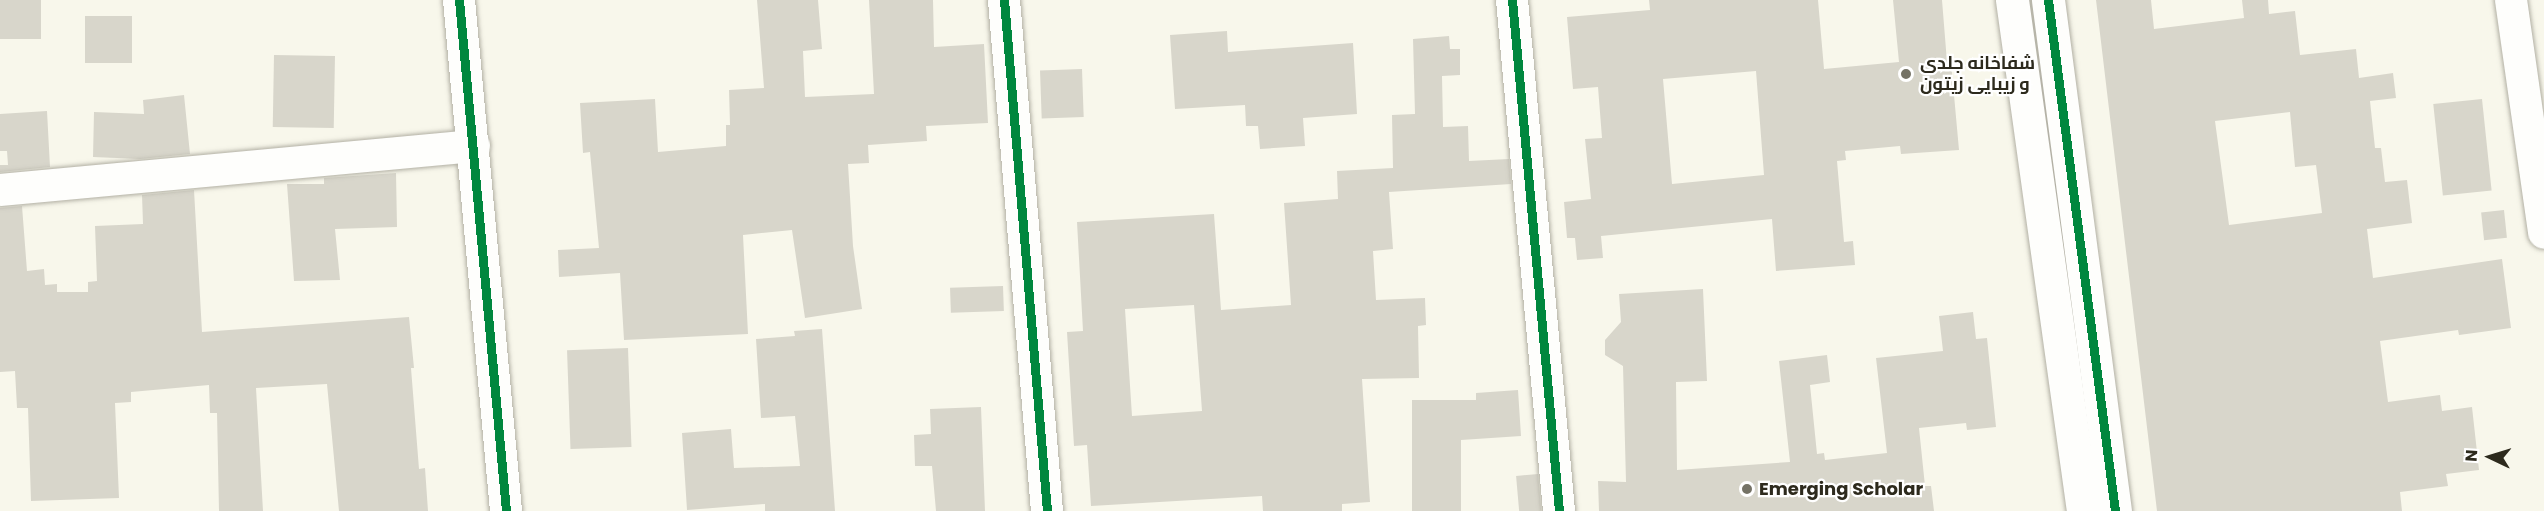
<!DOCTYPE html>
<meta charset="utf-8">
<style>
body{margin:0}
#map{position:relative;width:2544px;height:511px;overflow:hidden;background:#f8f7eb;font-family:Poppins,Cairo,sans-serif}
div>[style]{position:absolute}
.building>*{inset:0;background:#d8d6cb;transform-origin:0 0}
.roads{filter:drop-shadow(0 0 2px #b2b0a4) drop-shadow(0 0 2px #b2b0a4)}
.minor>*{height:32px;margin:-16px;padding:0 16px;transform-origin:16px;border-radius:16px;background:#fefefc}
.major>*{height:33px;margin:-16.5px;padding:0 16.5px;transform-origin:16.5px;border-radius:16.5px;background:#fefefc}
.cycleway>*{height:9px;margin:-4.5px;padding:0 4.5px;transform-origin:4.5px;border-radius:4.5px;background:#00873e}
.dots>*{width:16px;height:16px;translate:-50% -50%;box-sizing:border-box;border:3px solid #fff;border-radius:50%}
span{translate:-50% -50%;white-space:nowrap;text-align:center;line-height:1.15;-webkit-text-stroke:4.5px #fff;paint-order:stroke}
.poi-label{font-size:18px;color:#2d2a1d;font-weight:700}
.left{translate:0 -50%;text-align:left}
.north{position:absolute;left:2460px;top:427px;width:60px;height:60px;-webkit-text-stroke:4px #fff;paint-order:stroke;rotate:274deg;font-size:16px;font-weight:700;line-height:24px;text-align:center;color:#2d2a1d}
.north::after{content:'';display:block;margin:auto;width:21px;height:27px;background:#2d2a1d;clip-path:polygon(50% 0,100% 100%,50% 72%,0 100%)}
</style>
<div id="map">
<div class="building">
<i style="left:0;top:0;width:41px;height:39px"></i>
<i style="clip-path:polygon(757px 0,818px 0,822px 49px,803px 51px,805px 97px,874px 94px,869px 0,933px 0,934px 47px,984px 44px,988px 123px,926px 126px,927px 141px,868px 145px,869px 163px,848px 164px,853px 246px,862px 309px,805px 318px,792px 230px,743px 235px,748px 334px,624px 340px,620px 273px,559px 277px,558px 250px,599px 248px,590px 152px,583px 153px,580px 103px,655px 99px,658px 152px,726px 146px,726px 125px,730px 125px,729px 90px,764px 88px)"></i>
<i style="clip-path:polygon(evenodd,1649px 0,1818px 0,1824px 69px,1899px 62px,1893px 0,1942px 0,1947px 62px,1951px 62px,1959px 150px,1901px 154px,1900px 146px,1845px 151px,1846px 160px,1837px 161px,1844px 242px,1853px 241px,1855px 265px,1776px 271px,1772px 219px,1601px 236px,1603px 258px,1577px 260px,1575px 238px,1567px 238px,1564px 202px,1591px 199px,1585px 139px,1602px 138px,1598px 87px,1573px 89px,1567px 17px,1650px 10px,1649px 0,1756px 71px,1764px 175px,1672px 184px,1663px 79px,1756px 71px)"></i>
<i style="clip-path:polygon(evenodd,2096px 0,2151px 0,2154px 29px,2244px 18px,2242px 0,2268px 0,2269px 14px,2295px 11px,2300px 55px,2356px 49px,2359px 78px,2393px 73px,2396px 98px,2370px 101px,2375px 148px,2381px 148px,2385px 182px,2407px 180px,2412px 223px,2367px 229px,2373px 278px,2502px 259px,2511px 328px,2459px 335px,2458px 330px,2380px 341px,2388px 402px,2440px 395px,2442px 411px,2472px 407px,2479px 470px,2446px 474px,2448px 486px,2400px 492px,2402px 511px,2157px 511px,2096px 0,2290px 112px,2295px 167px,2316px 165px,2322px 213px,2229px 225px,2215px 121px,2290px 112px)"></i>
<i style="left:85px;top:16px;width:47px;height:47px"></i>
<i style="clip-path:polygon(1227px 31px,1228px 52px,1353px 43px,1357px 114px,1303px 118px,1305px 146px,1260px 149px,1258px 126px,1246px 126px,1245px 105px,1175px 109px,1170px 35px)"></i>
<i style="clip-path:polygon(evenodd,1449px 36px,1450px 49px,1460px 49px,1460px 75px,1442px 76px,1443px 127px,1468px 126px,1469px 161px,1509px 159px,1511px 184px,1389px 192px,1393px 249px,1373px 251px,1376px 300px,1425px 298px,1426px 325px,1418px 326px,1419px 378px,1362px 379px,1370px 502px,1342px 504px,1342px 511px,1263px 511px,1262px 496px,1091px 506px,1087px 445px,1074px 446px,1067px 332px,1083px 331px,1077px 222px,1214px 214px,1221px 310px,1291px 305px,1284px 203px,1338px 199px,1337px 171px,1393px 168px,1392px 115px,1415px 114px,1413px 39px,1449px 36px,1194px 305px,1202px 411px,1132px 416px,1125px 309px,1194px 305px)"></i>
<i style="left:274px;top:55px;width:61px;height:72px;rotate:1deg"></i>
<i style="left:1082px;top:69px;width:48px;height:42px;rotate:88deg"></i>
<i style="clip-path:polygon(184px 95px,190px 154px,140px 159px,93px 157px,94px 112px,144px 114px,143px 100px)"></i>
<i style="left:2482px;top:99px;width:92px;height:49px;rotate:84deg"></i>
<i style="clip-path:polygon(47px 111px,50px 167px,0 172px,0 165px,8px 165px,7px 151px,0 151px,0 114px)"></i>
<i style="clip-path:polygon(396px 173px,397px 227px,335px 229px,340px 280px,294px 281px,287px 184px,324px 184px,324px 178px)"></i>
<i style="clip-path:polygon(194px 190px,202px 332px,409px 317px,414px 368px,411px 368px,419px 469px,425px 468px,428px 511px,339px 511px,327px 384px,256px 388px,263px 511px,219px 511px,217px 413px,210px 413px,209px 385px,131px 392px,131px 402px,115px 403px,119px 498px,31px 501px,28px 408px,17px 408px,15px 371px,0 372px,0 208px,22px 206px,27px 271px,44px 269px,45px 285px,57px 284px,57px 292px,88px 292px,88px 282px,97px 281px,95px 226px,143px 224px,142px 195px)"></i>
<i style="left:2504px;top:210px;width:28px;height:23px;rotate:84deg"></i>
<i style="left:1003px;top:286px;width:25px;height:53px;rotate:88deg"></i>
<i style="clip-path:polygon(1703px 289px,1707px 381px,1676px 382px,1677px 470px,1790px 462px,1779px 361px,1827px 355px,1830px 382px,1810px 385px,1817px 454px,1824px 453px,1825px 460px,1887px 453px,1876px 358px,1943px 351px,1939px 316px,1973px 312px,1976px 339px,1987px 338px,1996px 427px,1967px 430px,1966px 423px,1919px 428px,1925px 486px,1931px 486px,1934px 511px,1599px 511px,1598px 481px,1626px 482px,1623px 366px,1605px 355px,1605px 340px,1621px 322px,1619px 294px)"></i>
<i style="clip-path:polygon(822px 329px,835px 511px,765px 511px,765px 504px,687px 510px,682px 433px,731px 429px,734px 468px,800px 466px,795px 416px,761px 418px,756px 339px,795px 336px,794px 331px)"></i>
<i style="left:628px;top:348px;width:99px;height:61px;rotate:88deg"></i>
<i style="clip-path:polygon(1518px 390px,1521px 436px,1461px 440px,1461px 511px,1412px 511px,1412px 400px,1476px 400px,1476px 393px)"></i>
<i style="clip-path:polygon(981px 407px,985px 511px,936px 511px,932px 466px,915px 466px,914px 435px,931px 434px,930px 409px)"></i>
<i style="left:1538px;top:474px;width:37px;height:22px;rotate:85deg"></i>
</div>
<div class="roads">
<div class="minor">
<i style="left:459px;top:0;width:513px;rotate:84.74deg"></i>
<i style="left:1004px;top:0;width:513px;rotate:85.19deg"></i>
<i style="left:1512px;top:0;width:513px;rotate:84.74deg"></i>
<i style="left:2511px;top:0;width:235px;rotate:81.9deg"></i>
<i style="left:0;top:190px;width:476px;rotate:-5.3deg"></i>
</div>
<div class="major">
<i style="left:2012px;top:0;width:516px;rotate:82.09deg"></i>
<i style="left:2048px;top:0;width:515px;rotate:82.53deg"></i>
</div>
</div>
<div class="cycleway">
<i style="left:459px;top:0;width:513px;rotate:84.74deg"></i>
<i style="left:1004px;top:0;width:513px;rotate:85.19deg"></i>
<i style="left:1512px;top:0;width:513px;rotate:84.74deg"></i>
<i style="left:2048px;top:0;width:515px;rotate:82.53deg"></i>
</div>
<div class="dots">
<i style="left:1906px;top:74px;background:#747265"></i>
<i style="left:1747px;top:489px;background:#747265"></i>
</div>
<div class="poi-label">
<span class="left" style="left:1920px;top:74px">شفاخانه جلدی<br>و زیبایی زیتون</span>
<span class="left" style="left:1759px;top:489px">Emerging Scholar</span>
</div>
<div class="north">N</div>
</div>
